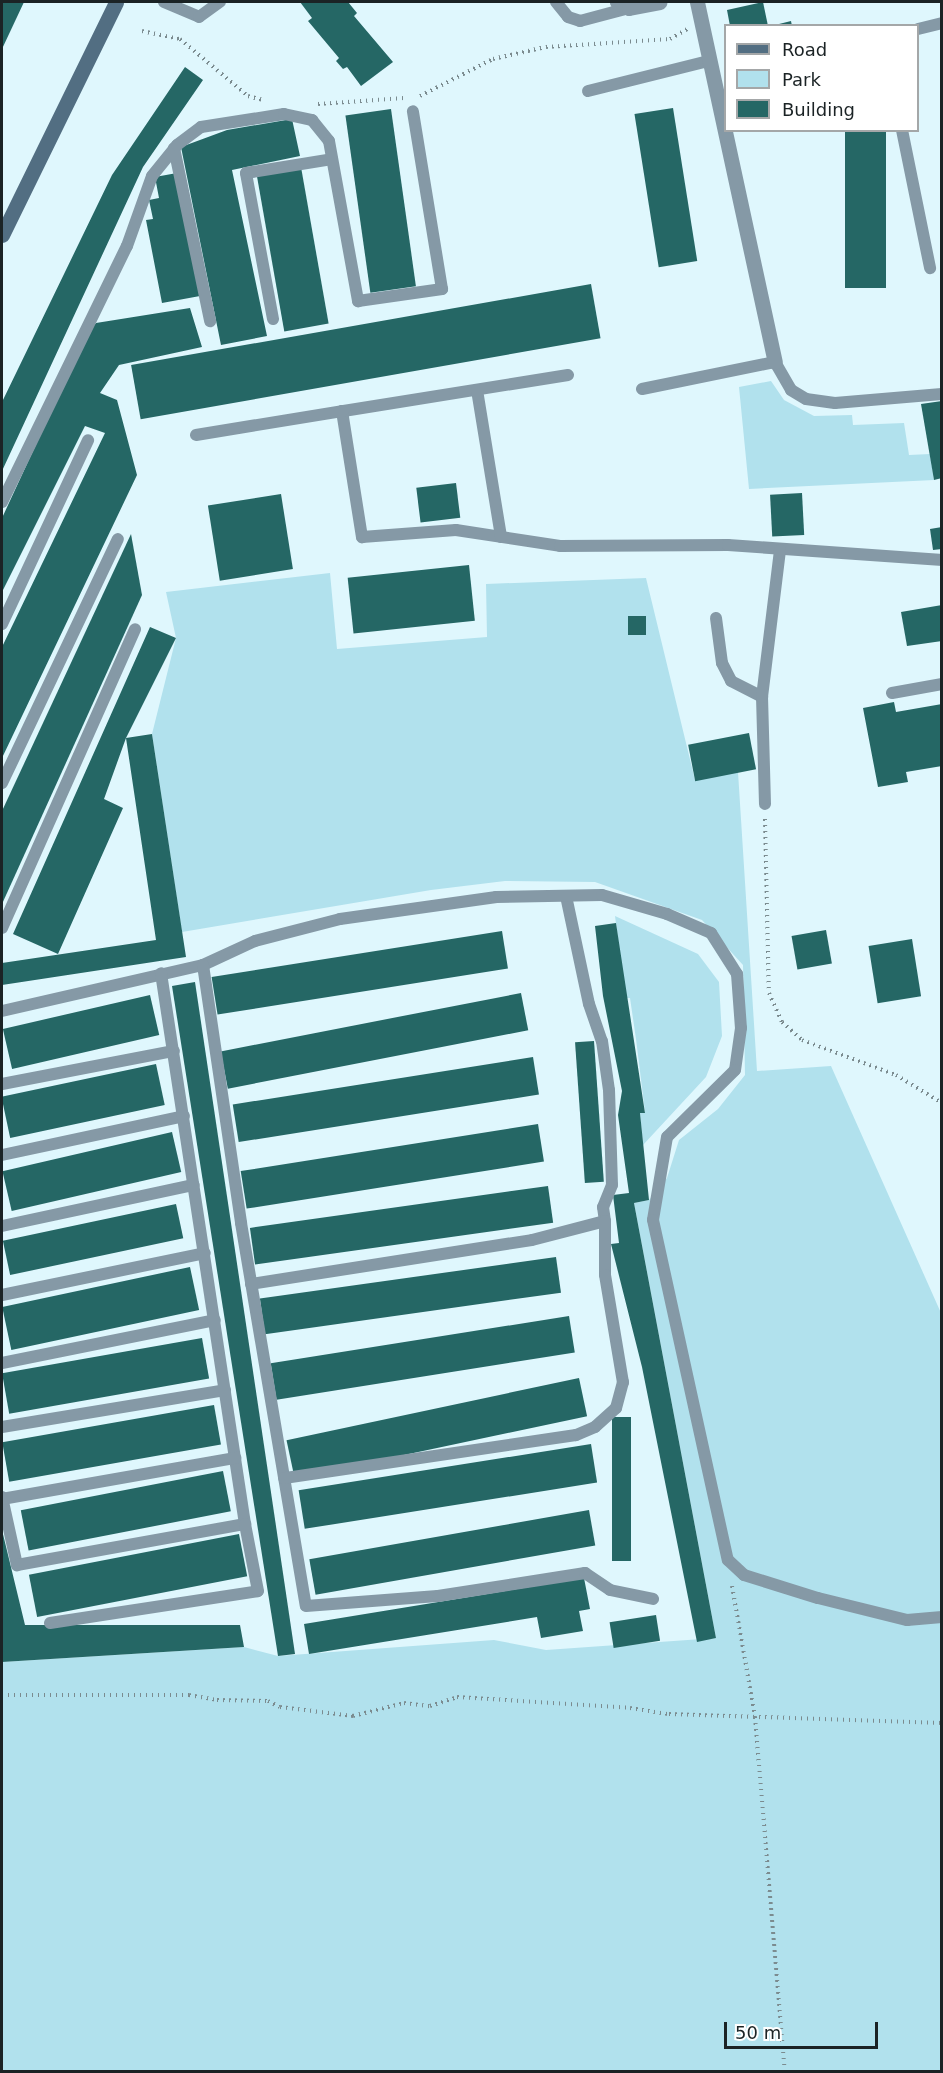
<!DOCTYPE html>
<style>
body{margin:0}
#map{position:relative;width:943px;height:2073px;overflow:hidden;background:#dff7fd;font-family:"DejaVu Sans",sans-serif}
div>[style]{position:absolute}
.green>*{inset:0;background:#b1e1ed}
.building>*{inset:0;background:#256765;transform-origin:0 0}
.path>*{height:4px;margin-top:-2px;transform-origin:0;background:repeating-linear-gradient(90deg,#7b8b8f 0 1.5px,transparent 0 6px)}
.service>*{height:12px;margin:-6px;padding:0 6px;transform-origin:6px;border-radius:6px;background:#8599a6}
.minor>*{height:15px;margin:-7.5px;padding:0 7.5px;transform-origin:7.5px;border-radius:7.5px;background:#8599a6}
.tertiary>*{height:15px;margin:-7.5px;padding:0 7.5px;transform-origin:7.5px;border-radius:7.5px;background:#8599a6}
.secondary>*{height:15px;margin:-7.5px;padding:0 7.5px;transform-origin:7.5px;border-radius:7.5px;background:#526e82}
span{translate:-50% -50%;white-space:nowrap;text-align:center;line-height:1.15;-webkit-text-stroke:6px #fff;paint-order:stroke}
.frame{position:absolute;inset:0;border:3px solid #1b2325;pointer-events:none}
.legend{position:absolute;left:724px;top:24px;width:195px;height:108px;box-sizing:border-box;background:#fff;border:2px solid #a4a7a8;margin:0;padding:8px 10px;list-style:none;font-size:18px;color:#1b2325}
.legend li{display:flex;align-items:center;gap:12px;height:30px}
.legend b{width:30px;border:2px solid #a4a7a8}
.scale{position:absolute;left:724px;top:2022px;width:154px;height:27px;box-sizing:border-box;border:3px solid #1b2325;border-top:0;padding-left:8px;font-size:18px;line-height:21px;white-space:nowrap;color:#1b2325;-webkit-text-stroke:4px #fff;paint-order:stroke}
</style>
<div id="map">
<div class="green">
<i style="clip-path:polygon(771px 381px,784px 400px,814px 416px,852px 415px,853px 425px,904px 423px,909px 455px,930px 454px,934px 480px,749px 489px,739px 387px)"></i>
<i style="clip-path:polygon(330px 573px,337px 649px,487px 637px,486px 584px,646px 578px,695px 780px,738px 772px,757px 1071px,831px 1066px,941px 1313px,941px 2071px,2px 2072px,2px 1662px,244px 1647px,278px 1656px,494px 1640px,546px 1650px,716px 1638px,634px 1203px,649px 1200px,667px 1178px,679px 1140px,718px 1109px,745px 1075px,743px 965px,702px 920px,595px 882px,505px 881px,431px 890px,182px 932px,152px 734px,176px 638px,166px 592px)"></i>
<i style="clip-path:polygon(615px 916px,698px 954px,719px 982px,722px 1036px,706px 1077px,643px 1145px,640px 1113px,645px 1112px,636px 1039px,630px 998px,626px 998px)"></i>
</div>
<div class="building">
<i style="clip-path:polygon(2px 2px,24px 2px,2px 49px)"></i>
<i style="clip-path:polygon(300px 2px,348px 2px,357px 13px,354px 16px,393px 62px,361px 86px,347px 67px,343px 69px,336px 61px,339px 58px,308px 21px,312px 18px)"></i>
<i style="clip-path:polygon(763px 2px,768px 26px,730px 26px,727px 10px)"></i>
<i style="clip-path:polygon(791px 21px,792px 26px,780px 26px,779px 24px)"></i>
<i style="clip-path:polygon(185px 67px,203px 80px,143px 167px,2px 471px,2px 402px,112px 175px)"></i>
<i style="left:673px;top:108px;width:155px;height:39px;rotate:81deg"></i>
<i style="left:391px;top:109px;width:179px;height:46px;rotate:82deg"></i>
<i style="clip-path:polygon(292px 119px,300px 156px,232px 170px,267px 336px,221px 345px,181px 147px,227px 130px)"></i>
<i style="left:845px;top:130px;width:41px;height:158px"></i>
<i style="left:301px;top:167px;width:159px;height:45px;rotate:80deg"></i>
<i style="clip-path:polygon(177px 173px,200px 296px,162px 303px,146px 220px,153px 219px,149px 200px,159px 198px,155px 177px)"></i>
<i style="left:591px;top:284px;width:55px;height:467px;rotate:80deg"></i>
<i style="clip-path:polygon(190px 308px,202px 347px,119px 365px,100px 393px,117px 400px,137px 475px,2px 758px,2px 647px,105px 433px,85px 426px,2px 592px,2px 518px,88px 332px,96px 323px)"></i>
<i style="clip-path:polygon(942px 401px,942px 478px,934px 480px,921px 404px)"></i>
<i style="left:456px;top:483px;width:35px;height:40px;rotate:83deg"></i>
<i style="left:802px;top:493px;width:42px;height:32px;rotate:87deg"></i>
<i style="left:281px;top:494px;width:76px;height:74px;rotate:81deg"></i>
<i style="clip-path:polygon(942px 527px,942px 549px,933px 550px,930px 529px)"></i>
<i style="clip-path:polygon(131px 534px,142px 595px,2px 904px,2px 811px)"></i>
<i style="left:469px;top:565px;width:56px;height:122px;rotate:84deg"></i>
<i style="clip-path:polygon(942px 605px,942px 641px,907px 646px,901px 612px)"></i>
<i style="left:628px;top:616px;width:18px;height:19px"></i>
<i style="clip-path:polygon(150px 627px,176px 638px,126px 738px,104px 799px,123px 808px,58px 954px,13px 934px)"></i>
<i style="clip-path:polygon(894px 702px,896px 712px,942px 704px,942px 766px,906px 772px,908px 782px,878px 787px,863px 708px)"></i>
<i style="left:749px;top:733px;width:37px;height:62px;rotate:79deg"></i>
<i style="clip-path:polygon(152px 734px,186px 957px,2px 985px,2px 963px,156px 940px,126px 738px)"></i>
<i style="clip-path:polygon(616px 923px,645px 1113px,640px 1113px,649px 1200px,634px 1203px,716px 1638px,697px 1642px,642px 1367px,611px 1244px,619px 1243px,613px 1195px,629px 1193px,618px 1115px,622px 1091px,603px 996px,595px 926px)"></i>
<i style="left:826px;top:930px;width:34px;height:35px;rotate:80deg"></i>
<i style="left:502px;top:931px;width:38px;height:294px;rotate:81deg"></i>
<i style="left:912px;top:939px;width:58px;height:44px;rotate:81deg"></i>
<i style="clip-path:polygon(195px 982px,228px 1203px,295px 1654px,278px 1656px,172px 986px)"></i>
<i style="left:521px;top:993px;width:38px;height:306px;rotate:79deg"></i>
<i style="left:150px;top:995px;width:41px;height:151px;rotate:77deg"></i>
<i style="left:594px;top:1041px;width:141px;height:19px;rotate:86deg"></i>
<i style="left:533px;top:1057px;width:38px;height:304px;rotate:81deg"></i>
<i style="left:156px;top:1064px;width:42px;height:158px;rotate:78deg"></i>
<i style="left:538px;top:1124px;width:38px;height:301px;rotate:81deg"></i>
<i style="left:172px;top:1132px;width:41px;height:174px;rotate:77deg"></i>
<i style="left:548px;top:1186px;width:37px;height:301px;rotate:82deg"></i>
<i style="left:176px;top:1204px;width:35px;height:177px;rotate:78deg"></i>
<i style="left:556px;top:1257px;width:36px;height:299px;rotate:82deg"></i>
<i style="left:190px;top:1267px;width:44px;height:192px;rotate:78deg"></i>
<i style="left:569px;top:1316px;width:37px;height:302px;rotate:81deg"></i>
<i style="left:202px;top:1338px;width:41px;height:203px;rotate:80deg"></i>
<i style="left:579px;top:1378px;width:39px;height:299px;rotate:78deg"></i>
<i style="left:214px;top:1405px;width:40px;height:215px;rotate:80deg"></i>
<i style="left:612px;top:1417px;width:19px;height:144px"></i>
<i style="left:591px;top:1444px;width:39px;height:296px;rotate:81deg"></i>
<i style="left:223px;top:1471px;width:41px;height:206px;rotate:79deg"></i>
<i style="left:589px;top:1510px;width:36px;height:284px;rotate:80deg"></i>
<i style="clip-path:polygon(2px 1530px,25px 1625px,240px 1625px,244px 1647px,2px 1662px)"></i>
<i style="left:239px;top:1534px;width:43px;height:214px;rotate:79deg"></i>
<i style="clip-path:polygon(584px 1578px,590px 1609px,579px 1611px,583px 1631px,541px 1638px,537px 1617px,309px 1654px,304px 1624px)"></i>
<i style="left:656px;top:1615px;width:26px;height:47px;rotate:81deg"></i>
</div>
<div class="path">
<i style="left:142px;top:31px;width:39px;rotate:12deg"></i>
<i style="left:180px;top:39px;width:89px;rotate:40deg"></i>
<i style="left:248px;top:96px;width:16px;rotate:15deg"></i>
<i style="left:420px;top:96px;width:82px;rotate:-26.9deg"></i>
<i style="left:493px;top:59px;width:54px;rotate:-12.8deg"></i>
<i style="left:546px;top:47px;width:124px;rotate:-3.7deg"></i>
<i style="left:670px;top:39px;width:20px;rotate:-30deg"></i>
<i style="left:318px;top:104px;width:86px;rotate:-4deg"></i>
<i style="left:765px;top:819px;width:174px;rotate:88.7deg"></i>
<i style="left:769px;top:993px;width:32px;rotate:66deg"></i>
<i style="left:782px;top:1022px;width:27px;rotate:42deg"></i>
<i style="left:802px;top:1040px;width:100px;rotate:20.4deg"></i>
<i style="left:896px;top:1075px;width:54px;rotate:31.3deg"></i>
<i style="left:732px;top:1586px;width:133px;rotate:80deg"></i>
<i style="left:755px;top:1717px;width:356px;rotate:85.2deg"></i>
<i style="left:2px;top:1695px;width:187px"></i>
<i style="left:189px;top:1695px;width:28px;rotate:10deg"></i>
<i style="left:217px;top:1700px;width:51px;rotate:1.1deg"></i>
<i style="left:268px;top:1701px;width:13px;rotate:27deg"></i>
<i style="left:280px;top:1707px;width:74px;rotate:7deg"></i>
<i style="left:353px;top:1716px;width:53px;rotate:-14.3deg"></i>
<i style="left:404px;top:1703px;width:26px;rotate:7deg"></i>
<i style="left:430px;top:1706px;width:28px;rotate:-18deg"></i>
<i style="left:457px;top:1697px;width:173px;rotate:3.6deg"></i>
<i style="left:630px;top:1708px;width:39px;rotate:9deg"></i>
<i style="left:669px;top:1714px;width:273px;rotate:1.9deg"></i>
</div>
<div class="service">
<i style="left:164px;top:2px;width:38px;rotate:23deg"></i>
<i style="left:199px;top:17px;width:26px;rotate:-36deg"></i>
<i style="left:556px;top:2px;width:19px;rotate:51deg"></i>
<i style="left:568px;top:17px;width:13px;rotate:18deg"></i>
<i style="left:580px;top:21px;width:51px;rotate:-14.9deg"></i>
<i style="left:918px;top:29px;width:25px;rotate:-14deg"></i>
<i style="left:588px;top:91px;width:124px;rotate:-14deg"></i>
<i style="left:902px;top:130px;width:141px;rotate:78.5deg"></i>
<i style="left:174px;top:148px;width:177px;rotate:78.2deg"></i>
<i style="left:273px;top:319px;width:148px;rotate:-100.5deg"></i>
<i style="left:246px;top:173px;width:87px;rotate:-9.2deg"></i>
<i style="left:568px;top:375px;width:229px;rotate:170.9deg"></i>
<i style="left:342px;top:411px;width:128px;rotate:81deg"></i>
<i style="left:362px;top:537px;width:94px;rotate:-4.3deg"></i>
<i style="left:456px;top:530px;width:105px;rotate:8.7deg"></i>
<i style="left:560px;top:546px;width:168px;rotate:-0.3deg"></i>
<i style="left:728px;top:545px;width:215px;rotate:4deg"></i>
<i style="left:642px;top:389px;width:136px;rotate:-11.5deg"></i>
<i style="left:775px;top:362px;width:32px;rotate:60deg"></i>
<i style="left:791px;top:390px;width:17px;rotate:31deg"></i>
<i style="left:806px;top:399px;width:29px;rotate:8deg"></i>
<i style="left:835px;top:403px;width:107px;rotate:-4.8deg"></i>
<i style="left:477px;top:390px;width:149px;rotate:80.7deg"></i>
<i style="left:196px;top:435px;width:148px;rotate:-9.3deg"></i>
<i style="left:2px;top:502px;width:285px;rotate:-64deg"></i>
<i style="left:127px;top:246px;width:74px;rotate:-70.3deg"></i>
<i style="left:152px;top:176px;width:40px;rotate:-51deg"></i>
<i style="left:177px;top:145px;width:30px;rotate:-37deg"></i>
<i style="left:201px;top:127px;width:84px;rotate:-8.9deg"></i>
<i style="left:284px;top:114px;width:29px;rotate:12deg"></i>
<i style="left:312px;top:120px;width:27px;rotate:51deg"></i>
<i style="left:329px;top:141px;width:163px;rotate:79.7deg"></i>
<i style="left:358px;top:301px;width:85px;rotate:-8.1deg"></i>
<i style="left:442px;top:289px;width:180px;rotate:-99.3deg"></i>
<i style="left:716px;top:618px;width:45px;rotate:82.4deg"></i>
<i style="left:722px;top:663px;width:20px;rotate:63deg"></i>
<i style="left:731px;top:681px;width:35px;rotate:27deg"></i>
<i style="left:2px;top:624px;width:203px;rotate:-64.9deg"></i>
<i style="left:892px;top:693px;width:51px;rotate:-10.2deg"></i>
<i style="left:2px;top:783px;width:270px;rotate:-64.6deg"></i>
<i style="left:765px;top:804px;width:107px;rotate:-91.6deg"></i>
<i style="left:762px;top:697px;width:148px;rotate:-83deg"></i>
<i style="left:566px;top:896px;width:110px;rotate:78deg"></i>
<i style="left:589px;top:1004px;width:39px;rotate:71deg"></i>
<i style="left:602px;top:1041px;width:49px;rotate:81.9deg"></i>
<i style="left:609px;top:1090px;width:95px;rotate:88.2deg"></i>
<i style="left:612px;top:1185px;width:24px;rotate:112deg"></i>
<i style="left:603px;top:1207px;width:14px;rotate:82deg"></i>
<i style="left:2px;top:928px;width:327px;rotate:-66deg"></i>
<i style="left:203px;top:965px;width:57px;rotate:-24.8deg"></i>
<i style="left:255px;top:941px;width:88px;rotate:-14.5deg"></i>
<i style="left:340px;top:919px;width:158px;rotate:-8deg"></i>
<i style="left:496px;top:897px;width:106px;rotate:-1.1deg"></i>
<i style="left:602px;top:895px;width:68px;rotate:16.3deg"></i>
<i style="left:667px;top:914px;width:48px;rotate:23.4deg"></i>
<i style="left:711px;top:933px;width:49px;rotate:57.6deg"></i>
<i style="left:737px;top:974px;width:54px;rotate:85.8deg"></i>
<i style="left:741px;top:1028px;width:42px;rotate:98.1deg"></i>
<i style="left:735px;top:1070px;width:95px;rotate:135.4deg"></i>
<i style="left:667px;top:1137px;width:84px;rotate:99.6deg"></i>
<i style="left:653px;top:1220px;width:348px;rotate:77.6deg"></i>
<i style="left:728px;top:1560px;width:22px;rotate:43deg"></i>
<i style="left:744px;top:1575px;width:77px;rotate:17.3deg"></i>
<i style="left:818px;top:1598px;width:92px;rotate:13.9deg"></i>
<i style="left:907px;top:1620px;width:35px;rotate:-5deg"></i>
<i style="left:2px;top:1011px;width:206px;rotate:-12.9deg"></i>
<i style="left:203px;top:965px;width:261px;rotate:81.6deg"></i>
<i style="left:241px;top:1223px;width:388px;rotate:80.4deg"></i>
<i style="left:306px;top:1606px;width:132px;rotate:-4.3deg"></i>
<i style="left:438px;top:1596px;width:149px;rotate:-8.9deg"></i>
<i style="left:585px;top:1573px;width:30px;rotate:34deg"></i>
<i style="left:610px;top:1590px;width:44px;rotate:11.8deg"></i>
<i style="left:2px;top:1084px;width:175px;rotate:-10.9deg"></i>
<i style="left:2px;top:1155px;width:186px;rotate:-12.1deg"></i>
<i style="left:2px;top:1226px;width:196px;rotate:-12.1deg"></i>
<i style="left:251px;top:1284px;width:284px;rotate:-8.9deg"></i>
<i style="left:532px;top:1240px;width:75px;rotate:-14.6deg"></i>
<i style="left:605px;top:1221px;width:54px;rotate:90deg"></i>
<i style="left:605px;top:1275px;width:109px;rotate:80.5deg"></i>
<i style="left:623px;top:1382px;width:27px;rotate:105deg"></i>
<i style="left:616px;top:1408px;width:28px;rotate:138deg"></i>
<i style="left:595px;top:1427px;width:21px;rotate:157deg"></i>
<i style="left:576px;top:1435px;width:295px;rotate:171.6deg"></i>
<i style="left:2px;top:1295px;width:207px;rotate:-11.7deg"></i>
<i style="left:2px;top:1363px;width:217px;rotate:-11.4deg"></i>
<i style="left:2px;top:1427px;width:226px;rotate:-9.4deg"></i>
<i style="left:2px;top:1497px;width:70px;rotate:77.6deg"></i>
<i style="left:17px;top:1565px;width:232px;rotate:-10.2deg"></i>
<i style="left:245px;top:1524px;width:557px;rotate:-98.67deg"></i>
<i style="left:2px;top:1499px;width:237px;rotate:-10deg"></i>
<i style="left:50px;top:1623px;width:210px;rotate:-8.7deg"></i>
<i style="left:258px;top:1591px;width:68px;rotate:-101deg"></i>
</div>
<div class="minor">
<i style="left:697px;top:2px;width:368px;rotate:77.8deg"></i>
</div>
<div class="tertiary">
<i style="left:617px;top:2px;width:13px;rotate:27deg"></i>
<i style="left:629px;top:8px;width:31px;rotate:-11deg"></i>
</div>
<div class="secondary">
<i style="left:2px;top:235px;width:259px;rotate:-63.9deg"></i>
</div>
<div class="frame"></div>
<ul class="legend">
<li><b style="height:8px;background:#526e82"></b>Road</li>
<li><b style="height:16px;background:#b1e1ed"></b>Park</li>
<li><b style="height:16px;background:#256765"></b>Building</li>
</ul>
<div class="scale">50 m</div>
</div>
